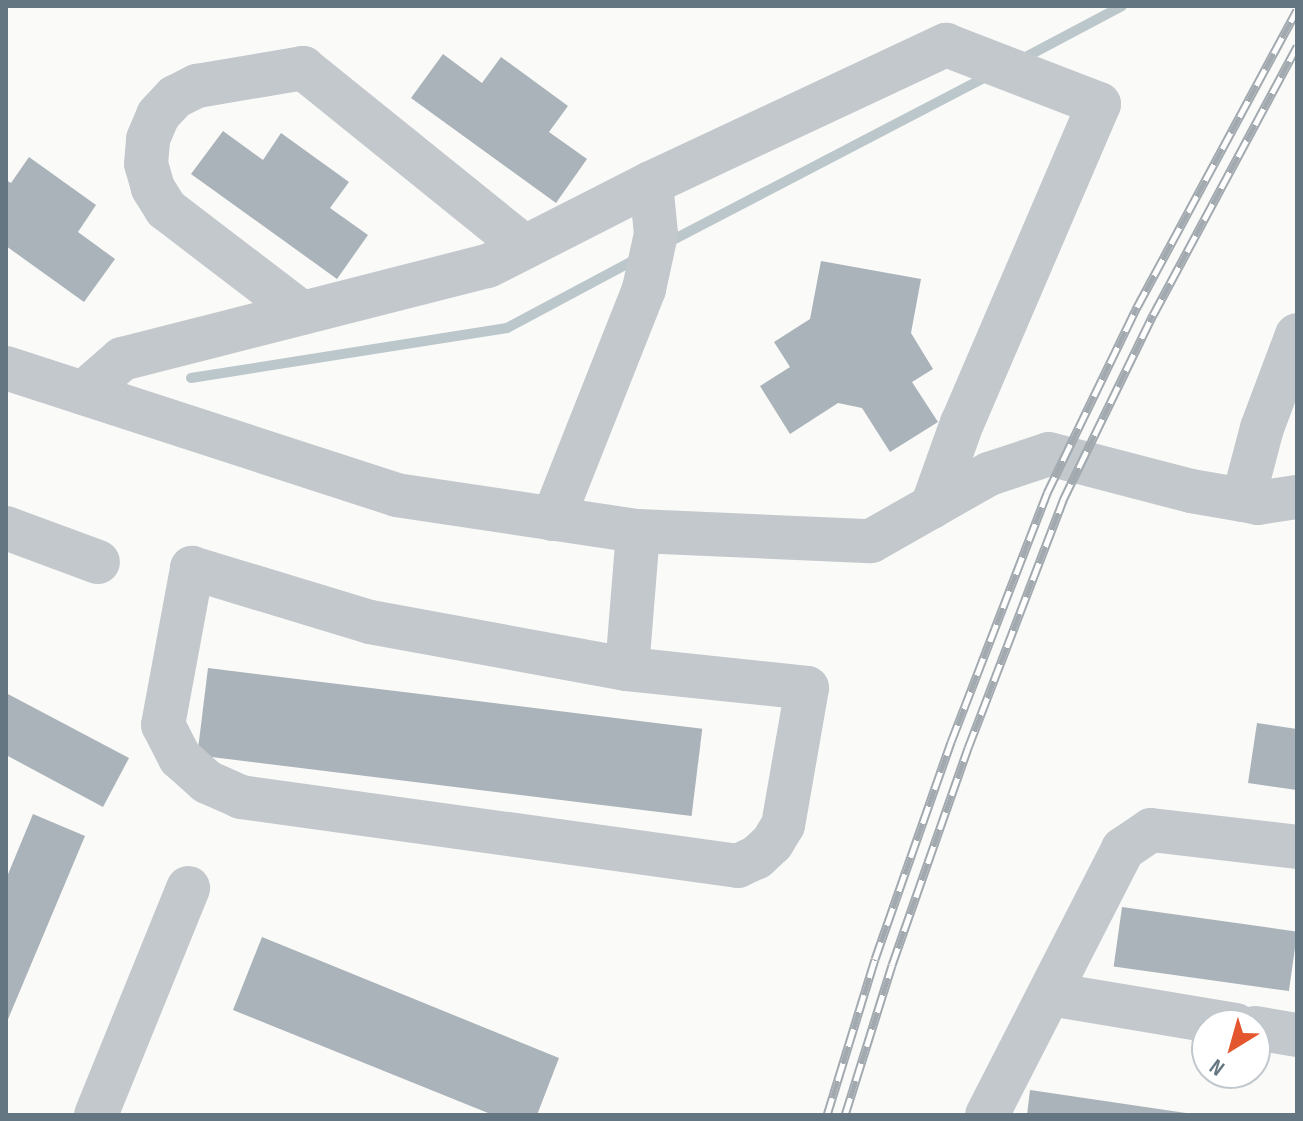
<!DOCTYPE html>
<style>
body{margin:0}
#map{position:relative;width:1303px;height:1121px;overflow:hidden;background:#fafaf8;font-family:"Sofia Sans Condensed",sans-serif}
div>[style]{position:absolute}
.stream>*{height:10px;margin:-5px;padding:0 5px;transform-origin:5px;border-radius:5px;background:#bbc7cb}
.building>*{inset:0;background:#aab3b9;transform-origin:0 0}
.minor>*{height:44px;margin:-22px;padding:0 22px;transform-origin:22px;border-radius:22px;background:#c3c8cc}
.rail>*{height:9px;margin-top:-4.5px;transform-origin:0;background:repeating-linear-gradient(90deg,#fff 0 18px,#a2aab0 0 36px);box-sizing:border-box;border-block:2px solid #a2aab0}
span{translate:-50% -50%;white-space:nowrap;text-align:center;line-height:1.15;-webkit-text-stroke:8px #fff;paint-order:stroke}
.frame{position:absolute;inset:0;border:8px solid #657683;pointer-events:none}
.north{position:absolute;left:1191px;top:1009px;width:80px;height:80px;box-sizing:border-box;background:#fff;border:2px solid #c1c8cd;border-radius:50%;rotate:217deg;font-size:22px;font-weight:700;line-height:32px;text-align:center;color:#657683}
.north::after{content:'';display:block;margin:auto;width:28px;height:36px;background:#e4572e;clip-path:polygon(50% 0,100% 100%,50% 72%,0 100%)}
</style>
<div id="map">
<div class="stream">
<i style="left:1022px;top:59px;width:113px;rotate:-27.9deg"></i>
<i style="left:667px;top:243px;width:364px;rotate:-27.5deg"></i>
<i style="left:191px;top:378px;width:320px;rotate:-9deg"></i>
<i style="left:507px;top:328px;width:149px;rotate:-28.1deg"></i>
</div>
<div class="building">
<i style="clip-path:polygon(443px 54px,482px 83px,501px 57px,568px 106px,549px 132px,587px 159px,556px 203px,411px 98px)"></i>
<i style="clip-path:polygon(223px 131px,263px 160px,281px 133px,349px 182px,330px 208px,368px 235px,337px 279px,191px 174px)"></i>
<i style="clip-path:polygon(29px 157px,96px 205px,78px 232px,115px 259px,84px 302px,6px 246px,6px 180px,11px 183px)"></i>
<i style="clip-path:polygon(821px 261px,921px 279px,911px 333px,933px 369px,912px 382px,938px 422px,890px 452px,862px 408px,838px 403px,790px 434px,760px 386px,790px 367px,774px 342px,810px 319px)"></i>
<i style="left:208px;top:668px;width:498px;height:88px;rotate:7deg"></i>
<i style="clip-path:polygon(6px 693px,129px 758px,103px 807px,6px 755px)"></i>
<i style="clip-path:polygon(1257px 723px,1297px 729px,1297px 790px,1248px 783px)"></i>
<i style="clip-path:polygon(33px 814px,85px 836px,6px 1024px,6px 879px)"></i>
<i style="left:1122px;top:907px;width:177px;height:60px;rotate:8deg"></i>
<i style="clip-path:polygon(262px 937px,559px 1058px,537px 1115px,493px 1115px,233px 1010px)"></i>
<i style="clip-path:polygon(1030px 1090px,1186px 1113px,1186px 1115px,1027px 1115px)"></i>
</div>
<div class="minor">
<i style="left:302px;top:313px;width:171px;rotate:-142.6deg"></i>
<i style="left:166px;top:209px;width:25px;rotate:-122deg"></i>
<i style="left:153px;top:188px;width:25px;rotate:-106deg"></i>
<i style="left:146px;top:164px;width:25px;rotate:-85deg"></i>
<i style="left:148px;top:139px;width:26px;rotate:-67deg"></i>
<i style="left:158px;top:115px;width:25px;rotate:-47deg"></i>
<i style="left:175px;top:97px;width:25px;rotate:-27deg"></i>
<i style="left:197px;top:86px;width:108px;rotate:-9.6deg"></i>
<i style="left:303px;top:68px;width:285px;rotate:38.9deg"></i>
<i style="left:6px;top:368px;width:410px;rotate:18deg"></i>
<i style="left:396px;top:495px;width:245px;rotate:8.5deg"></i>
<i style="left:638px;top:531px;width:233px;rotate:2.5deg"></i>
<i style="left:871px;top:541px;width:136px;rotate:-29.6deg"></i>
<i style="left:989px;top:474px;width:63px;rotate:-18.4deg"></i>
<i style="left:1049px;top:454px;width:147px;rotate:14.6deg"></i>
<i style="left:1191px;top:491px;width:53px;rotate:9.8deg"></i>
<i style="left:1243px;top:500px;width:15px;rotate:11deg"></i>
<i style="left:1258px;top:503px;width:39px;rotate:-9deg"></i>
<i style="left:83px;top:393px;width:52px;rotate:-41.1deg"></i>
<i style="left:122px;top:359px;width:378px;rotate:-14.3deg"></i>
<i style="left:488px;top:266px;width:183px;rotate:-27deg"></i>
<i style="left:651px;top:183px;width:326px;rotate:-25.1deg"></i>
<i style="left:946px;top:45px;width:164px;rotate:21.1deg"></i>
<i style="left:1099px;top:104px;width:347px;rotate:113.2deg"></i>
<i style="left:962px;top:423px;width:89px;rotate:109.7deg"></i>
<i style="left:1243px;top:500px;width:74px;rotate:-75.2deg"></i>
<i style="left:1262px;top:428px;width:99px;rotate:-69.4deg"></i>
<i style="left:553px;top:519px;width:247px;rotate:-68.4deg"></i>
<i style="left:644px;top:289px;width:56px;rotate:-77.7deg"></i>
<i style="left:656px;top:234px;width:51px;rotate:-95.6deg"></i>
<i style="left:6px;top:528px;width:98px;rotate:20.3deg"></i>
<i style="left:192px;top:568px;width:186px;rotate:16.9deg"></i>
<i style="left:370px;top:622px;width:261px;rotate:10.4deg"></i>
<i style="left:627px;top:669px;width:181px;rotate:6deg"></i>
<i style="left:807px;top:688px;width:139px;rotate:99.9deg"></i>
<i style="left:783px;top:825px;width:21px;rotate:121deg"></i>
<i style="left:772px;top:843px;width:21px;rotate:137deg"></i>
<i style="left:757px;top:857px;width:21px;rotate:155deg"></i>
<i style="left:738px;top:866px;width:502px;rotate:-172.1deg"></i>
<i style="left:241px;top:797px;width:37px;rotate:-156deg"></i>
<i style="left:207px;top:782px;width:36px;rotate:-138deg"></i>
<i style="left:180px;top:758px;width:37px;rotate:-117deg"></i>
<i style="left:163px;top:725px;width:160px;rotate:-79.5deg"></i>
<i style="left:627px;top:669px;width:138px;rotate:-85.4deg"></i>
<i style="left:1050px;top:994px;width:188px;rotate:9.5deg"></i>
<i style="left:1255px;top:1028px;width:43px;rotate:9.5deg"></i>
<i style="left:96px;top:1115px;width:245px;rotate:-67.9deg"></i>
<i style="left:987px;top:1115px;width:299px;rotate:-62.9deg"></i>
<i style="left:1123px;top:849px;width:34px;rotate:-34deg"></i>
<i style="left:1151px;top:830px;width:147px;rotate:6.6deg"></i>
</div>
<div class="rail">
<i style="left:827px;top:1115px;width:163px;rotate:-72.9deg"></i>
<i style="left:875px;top:959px;width:230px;rotate:-70.7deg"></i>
<i style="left:951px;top:742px;width:267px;rotate:-68.9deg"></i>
<i style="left:1047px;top:493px;width:207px;rotate:-64.2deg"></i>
<i style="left:1137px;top:307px;width:337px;rotate:-61.7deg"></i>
<i style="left:845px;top:1115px;width:157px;rotate:-72.6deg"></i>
<i style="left:892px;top:965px;width:230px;rotate:-70.7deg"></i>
<i style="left:968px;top:748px;width:266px;rotate:-69deg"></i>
<i style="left:1063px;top:500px;width:206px;rotate:-64.1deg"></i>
<i style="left:1153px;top:315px;width:305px;rotate:-61.8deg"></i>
</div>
<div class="frame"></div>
<div class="north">N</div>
</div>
